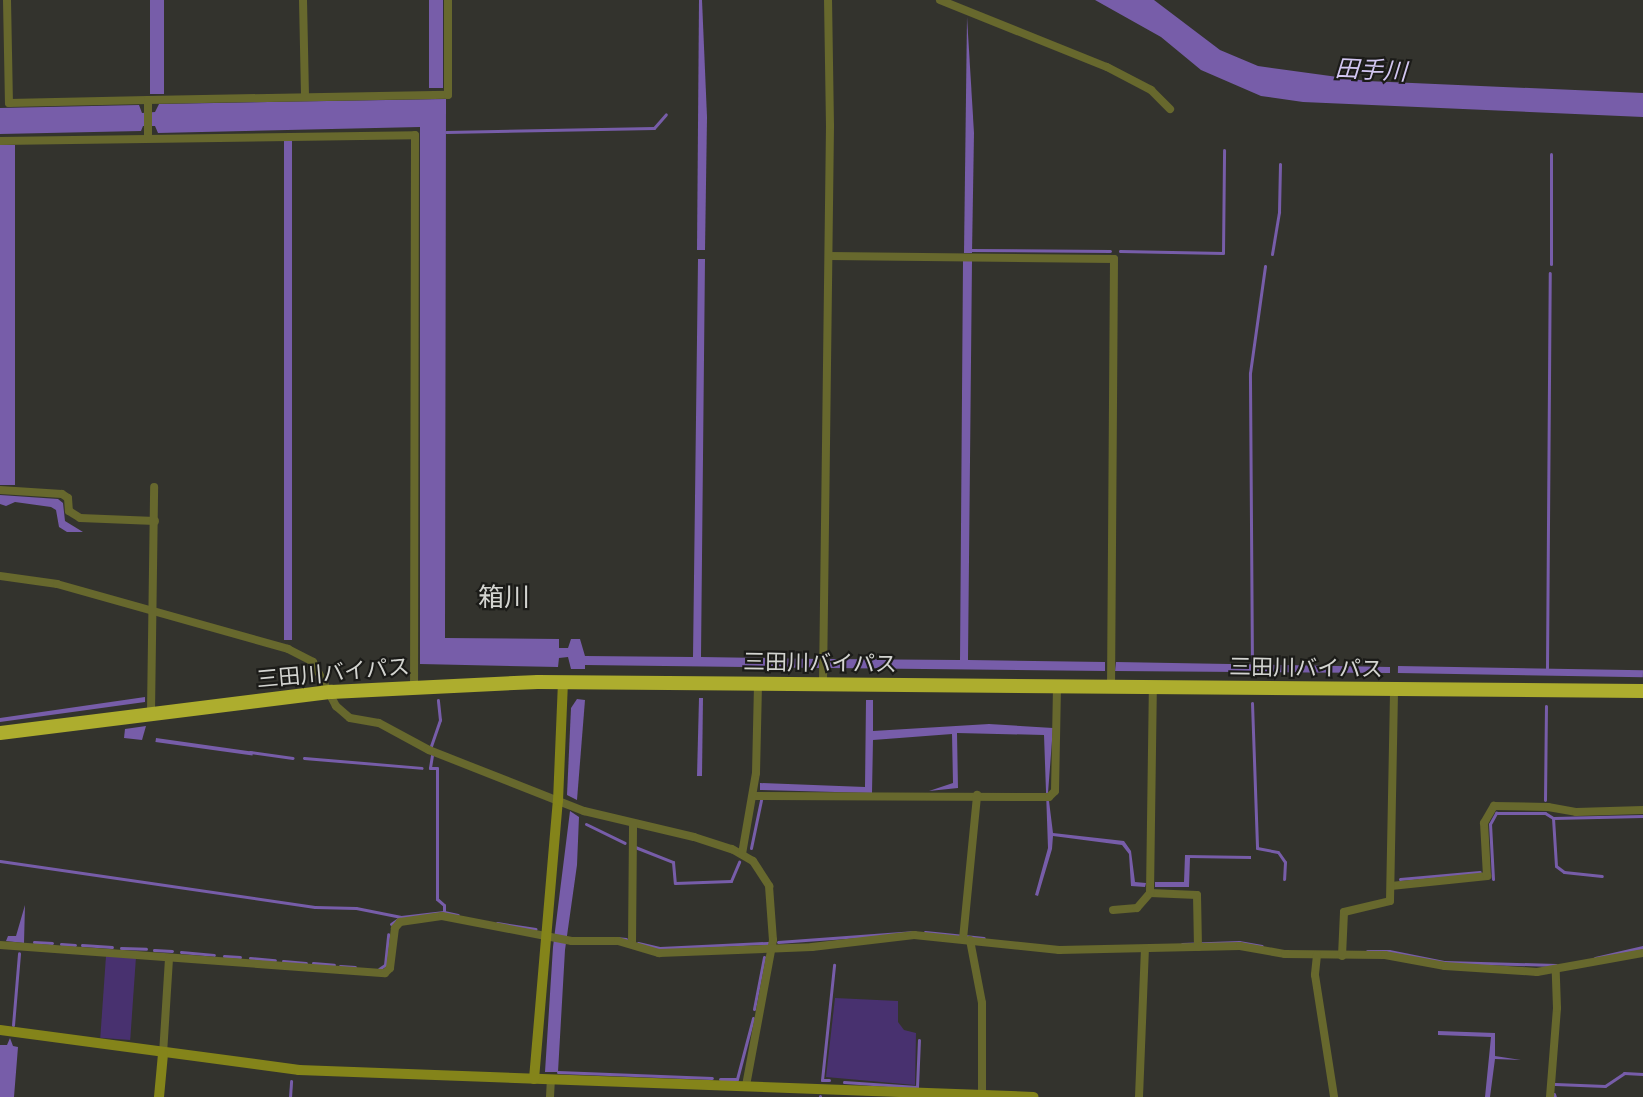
<!DOCTYPE html>
<meta charset="utf-8">
<style>
body{margin:0}
#map{position:relative;width:1643px;height:1097px;overflow:hidden;background:#33332d;font-family:Cabin,"Noto Sans JP",sans-serif}
div>[style]{position:absolute}
.green>*{inset:0;background:#48316f;transform-origin:0 0}
.water>*{inset:0;background:#775da9;transform-origin:0 0}
.stream>*{height:3px;margin:-1.5px;padding:0 1.5px;transform-origin:1.5px;border-radius:1.5px;background:#775da9}
.street>*{height:8px;margin:-4px;padding:0 4px;transform-origin:4px;border-radius:4px;background:#67682d}
.secondary>*{height:10px;margin:-5px;padding:0 5px;transform-origin:5px;border-radius:5px;background:#84841a}
.highway>*{height:14px;margin:-7px;padding:0 7px;transform-origin:7px;border-radius:7px;background:#adad2e}
span{translate:-50% -50%;white-space:nowrap;text-align:center;line-height:1.15;-webkit-text-stroke:4.5px #1b1b18;paint-order:stroke}
.street-label{font-size:22px;color:#d3d4d0}
.water-label{font-size:24px;color:#d2c6f1;font-style:italic}
.quarter-label{font-size:26px;color:#d3d4d0}
</style>
<div id="map">
<div class="green">
<i style="left:106px;top:956px;width:30px;height:82px;rotate:4deg"></i>
<i style="clip-path:polygon(835px 998px,898px 1001px,898px 1022px,904px 1030px,916px 1033px,915px 1085px,826px 1077px)"></i>
</div>
<div class="water">
<i style="left:150px;top:0;width:14px;height:94px"></i>
<i style="left:429px;top:0;width:14px;height:88px"></i>
<i style="clip-path:polygon(699px 0,702px 0,707px 117px,705px 250px,697px 250px)"></i>
<i style="clip-path:polygon(1095px 0,1154px 0,1220px 50px,1258px 66px,1367px 81px,1643px 93px,1643px 117px,1303px 102px,1261px 96px,1201px 70px,1161px 37px)"></i>
<i style="clip-path:polygon(967px 17px,974px 133px,972px 253px,964px 253px)"></i>
<i style="clip-path:polygon(446px 99px,445px 638px,559px 639px,559px 648px,568px 648px,571px 639px,580px 639px,585px 656px,693px 657px,698px 259px,705px 259px,701px 657px,819px 659px,819px 668px,585px 665px,585px 669px,571px 669px,568px 657px,559px 658px,558px 667px,420px 664px,420px 127px,158px 133px,155px 126px,143px 126px,141px 131px,0 134px,0 108px,139px 105px,142px 113px,155px 112px,159px 104px)"></i>
<i style="left:284px;top:141px;width:8px;height:499px"></i>
<i style="left:0;top:145px;width:15px;height:340px"></i>
<i style="clip-path:polygon(963px 261px,972px 261px,968px 660px,1105px 662px,1105px 671px,830px 668px,830px 659px,960px 660px)"></i>
<i style="clip-path:polygon(0 495px,58px 499px,63px 503px,65px 521px,83px 532px,67px 532px,59px 527px,56px 510px,51px 507px,15px 502px,6px 506px,0 504px)"></i>
<i style="clip-path:polygon(1116px 662px,1390px 667px,1390px 673px,1115px 671px)"></i>
<i style="left:1398px;top:666px;width:245px;height:7px;rotate:1deg"></i>
<i style="clip-path:polygon(145px 697px,145px 702px,0 722px,0 718px)"></i>
<i style="clip-path:polygon(699px 698px,703px 698px,702px 776px,697px 776px)"></i>
<i style="clip-path:polygon(577px 699px,585px 700px,577px 800px,567px 795px,571px 708px)"></i>
<i style="clip-path:polygon(866px 700px,873px 700px,873px 731px,989px 724px,1053px 728px,1048px 793px,1053px 833px,1124px 841px,1131px 851px,1135px 882px,1146px 883px,1145px 887px,1131px 886px,1129px 854px,1122px 845px,1053px 836px,1052px 849px,1038px 896px,1035px 895px,1048px 848px,1044px 735px,957px 733px,958px 788px,929px 791px,953px 783px,952px 734px,873px 740px,872px 793px,760px 790px,760px 783px,865px 787px)"></i>
<i style="clip-path:polygon(146px 726px,142px 740px,124px 738px,125px 729px)"></i>
<i style="left:156px;top:738px;width:98px;height:4px;rotate:8deg"></i>
<i style="clip-path:polygon(570px 811px,579px 817px,577px 865px,565px 950px,558px 1072px,545px 1072px,553px 947px)"></i>
<i style="clip-path:polygon(1185px 855px,1251px 856px,1251px 859px,1190px 858px,1189px 887px,1155px 887px,1155px 882px,1184px 882px)"></i>
<i style="clip-path:polygon(25px 905px,24px 943px,6px 941px,8px 936px,16px 936px)"></i>
<i style="clip-path:polygon(1438px 1031px,1495px 1033px,1495px 1056px,1521px 1060px,1495px 1059px,1490px 1097px,1485px 1097px,1491px 1037px,1438px 1035px)"></i>
<i style="clip-path:polygon(10px 1038px,13px 1046px,18px 1047px,14px 1097px,0 1097px,0 1045px,7px 1045px)"></i>
</div>
<div class="stream">
<i style="left:446px;top:132px;width:208px;rotate:-1.1deg"></i>
<i style="left:654px;top:128px;width:18px;rotate:-49deg"></i>
<i style="left:970px;top:250px;width:140px;rotate:0.4deg"></i>
<i style="left:1120px;top:251px;width:103px;rotate:1.1deg"></i>
<i style="left:1223px;top:253px;width:103px;rotate:-89.4deg"></i>
<i style="left:1272px;top:254px;width:43px;rotate:-80.5deg"></i>
<i style="left:1279px;top:212px;width:48px;rotate:-88.8deg"></i>
<i style="left:1551px;top:264px;width:110px;rotate:-90deg"></i>
<i style="left:1252px;top:668px;width:295px;rotate:-90.4deg"></i>
<i style="left:1250px;top:373px;width:108px;rotate:-82deg"></i>
<i style="left:1547px;top:668px;width:395px;rotate:-89.6deg"></i>
<i style="left:1252px;top:703px;width:145px;rotate:88deg"></i>
<i style="left:1257px;top:848px;width:21px;rotate:11deg"></i>
<i style="left:1278px;top:852px;width:12px;rotate:55deg"></i>
<i style="left:1285px;top:862px;width:17px;rotate:93deg"></i>
<i style="left:431px;top:746px;width:28px;rotate:-71deg"></i>
<i style="left:440px;top:720px;width:20px;rotate:-96deg"></i>
<i style="left:250px;top:752px;width:43px;rotate:7.9deg"></i>
<i style="left:432px;top:755px;width:13px;rotate:99deg"></i>
<i style="left:430px;top:768px;width:7px"></i>
<i style="left:437px;top:768px;width:131px;rotate:90deg"></i>
<i style="left:437px;top:899px;width:9px;rotate:41deg"></i>
<i style="left:444px;top:905px;width:7px;rotate:90deg"></i>
<i style="left:304px;top:758px;width:118px;rotate:4.8deg"></i>
<i style="left:1545px;top:800px;width:94px;rotate:-89.4deg"></i>
<i style="left:1553px;top:818px;width:48px;rotate:86.4deg"></i>
<i style="left:1556px;top:866px;width:10px;rotate:37deg"></i>
<i style="left:1564px;top:872px;width:38px;rotate:6deg"></i>
<i style="left:586px;top:824px;width:43px;rotate:26deg"></i>
<i style="left:635px;top:847px;width:41px;rotate:21.5deg"></i>
<i style="left:673px;top:862px;width:21px;rotate:85deg"></i>
<i style="left:675px;top:883px;width:56px;rotate:-2deg"></i>
<i style="left:731px;top:881px;width:21px;rotate:-67deg"></i>
<i style="left:751px;top:848px;width:49px;rotate:-78.2deg"></i>
<i style="left:0;top:861px;width:318px;rotate:8.3deg"></i>
<i style="left:315px;top:907px;width:41px;rotate:1.4deg"></i>
<i style="left:356px;top:908px;width:46px;rotate:11.3deg"></i>
<i style="left:401px;top:917px;width:43px;rotate:-6.6deg"></i>
<i style="left:444px;top:912px;width:14px;rotate:12deg"></i>
<i style="left:1400px;top:879px;width:80px;rotate:-5deg"></i>
<i style="left:1493px;top:879px;width:55px;rotate:-93.1deg"></i>
<i style="left:1490px;top:824px;width:13px;rotate:-61deg"></i>
<i style="left:1496px;top:813px;width:49px"></i>
<i style="left:1545px;top:813px;width:9px;rotate:32deg"></i>
<i style="left:1553px;top:818px;width:90px;rotate:-1.3deg"></i>
<i style="left:497px;top:923px;width:39px;rotate:9deg"></i>
<i style="left:391px;top:924px;width:12px;rotate:-35deg"></i>
<i style="left:925px;top:932px;width:59px;rotate:5.8deg"></i>
<i style="left:616px;top:938px;width:10px;rotate:6deg"></i>
<i style="left:34px;top:942px;width:18px;rotate:3deg"></i>
<i style="left:778px;top:942px;width:137px;rotate:-4.2deg"></i>
<i style="left:638px;top:943px;width:23px;rotate:13deg"></i>
<i style="left:660px;top:948px;width:108px;rotate:-2.7deg"></i>
<i style="left:61px;top:944px;width:14px;rotate:4deg"></i>
<i style="left:1182px;top:944px;width:57px;rotate:-2deg"></i>
<i style="left:1239px;top:942px;width:23px;rotate:10deg"></i>
<i style="left:82px;top:945px;width:30px;rotate:4deg"></i>
<i style="left:121px;top:948px;width:25px;rotate:2deg"></i>
<i style="left:154px;top:950px;width:18px;rotate:3deg"></i>
<i style="left:1367px;top:951px;width:22px"></i>
<i style="left:1389px;top:951px;width:56px;rotate:11.3deg"></i>
<i style="left:1444px;top:962px;width:112px;rotate:1.5deg"></i>
<i style="left:181px;top:952px;width:33px;rotate:5deg"></i>
<i style="left:224px;top:956px;width:16px;rotate:4deg"></i>
<i style="left:250px;top:958px;width:25px;rotate:5deg"></i>
<i style="left:1595px;top:958px;width:49px;rotate:-12.9deg"></i>
<i style="left:283px;top:961px;width:23px;rotate:5deg"></i>
<i style="left:313px;top:963px;width:21px;rotate:5deg"></i>
<i style="left:340px;top:966px;width:15px;rotate:4deg"></i>
<i style="left:379px;top:969px;width:7px;rotate:-34deg"></i>
<i style="left:385px;top:965px;width:31px;rotate:-84deg"></i>
<i style="left:754px;top:1009px;width:53px;rotate:-79.1deg"></i>
<i style="left:13px;top:1025px;width:72px;rotate:-85.2deg"></i>
<i style="left:558px;top:1072px;width:154px;rotate:2.2deg"></i>
<i style="left:720px;top:1079px;width:17px"></i>
<i style="left:737px;top:1079px;width:63px;rotate:-75.3deg"></i>
<i style="left:829px;top:1080px;width:7px;rotate:180deg"></i>
<i style="left:822px;top:1080px;width:116px;rotate:-84deg"></i>
<i style="left:844px;top:1082px;width:73px;rotate:3.9deg"></i>
<i style="left:917px;top:1087px;width:47px;rotate:-87.6deg"></i>
<i style="left:1555px;top:1084px;width:50px;rotate:2.3deg"></i>
<i style="left:1605px;top:1086px;width:23px;rotate:-34deg"></i>
<i style="left:1624px;top:1073px;width:19px;rotate:3deg"></i>
<i style="left:1554px;top:1094px;width:3px;rotate:72deg"></i>
<i style="left:290px;top:1097px;width:16px;rotate:-86deg"></i>
<i style="left:820px;top:1097px;width:1px;rotate:-90deg"></i>
</div>
<div class="street">
<i style="left:7px;top:0;width:103px;rotate:88.9deg"></i>
<i style="left:9px;top:103px;width:139px;rotate:-1.2deg"></i>
<i style="left:148px;top:100px;width:38px;rotate:90deg"></i>
<i style="left:303px;top:0;width:97px;rotate:88.8deg"></i>
<i style="left:940px;top:0;width:180px;rotate:21.9deg"></i>
<i style="left:1107px;top:67px;width:50px;rotate:27.6deg"></i>
<i style="left:1151px;top:90px;width:27px;rotate:45deg"></i>
<i style="left:148px;top:100px;width:300px;rotate:-1deg"></i>
<i style="left:448px;top:95px;width:95px;rotate:-90deg"></i>
<i style="left:0;top:141px;width:415px;rotate:-0.8deg"></i>
<i style="left:415px;top:135px;width:552px;rotate:90.1deg"></i>
<i style="left:829px;top:256px;width:285px;rotate:0.6deg"></i>
<i style="left:1114px;top:259px;width:428px;rotate:90.4deg"></i>
<i style="left:0;top:490px;width:62px;rotate:3.7deg"></i>
<i style="left:62px;top:494px;width:7px;rotate:34deg"></i>
<i style="left:68px;top:498px;width:13px;rotate:86deg"></i>
<i style="left:69px;top:511px;width:13px;rotate:32deg"></i>
<i style="left:80px;top:518px;width:75px;rotate:2.3deg"></i>
<i style="left:0;top:576px;width:58px;rotate:8deg"></i>
<i style="left:57px;top:584px;width:240px;rotate:15.7deg"></i>
<i style="left:288px;top:649px;width:28px;rotate:27deg"></i>
<i style="left:313px;top:662px;width:50px;rotate:62.4deg"></i>
<i style="left:336px;top:706px;width:18px;rotate:41deg"></i>
<i style="left:350px;top:718px;width:29px;rotate:10deg"></i>
<i style="left:379px;top:723px;width:57px;rotate:28.4deg"></i>
<i style="left:429px;top:750px;width:167px;rotate:21.5deg"></i>
<i style="left:584px;top:811px;width:113px;rotate:13.3deg"></i>
<i style="left:694px;top:837px;width:40px;rotate:18deg"></i>
<i style="left:732px;top:849px;width:24px;rotate:30deg"></i>
<i style="left:753px;top:861px;width:30px;rotate:57deg"></i>
<i style="left:769px;top:886px;width:54px;rotate:85.8deg"></i>
<i style="left:773px;top:940px;width:147px;rotate:100.5deg"></i>
<i style="left:823px;top:683px;width:557px;rotate:-89.28deg"></i>
<i style="left:830px;top:126px;width:126px;rotate:-90.9deg"></i>
<i style="left:151px;top:712px;width:225px;rotate:-89.2deg"></i>
<i style="left:753px;top:796px;width:296px;rotate:0.2deg"></i>
<i style="left:1049px;top:797px;width:8px;rotate:-45deg"></i>
<i style="left:1055px;top:791px;width:104px;rotate:-88.9deg"></i>
<i style="left:742px;top:854px;width:82px;rotate:-80.2deg"></i>
<i style="left:756px;top:773px;width:90px;rotate:-88.7deg"></i>
<i style="left:1391px;top:886px;width:97px;rotate:-5.9deg"></i>
<i style="left:1487px;top:876px;width:53px;rotate:-93.2deg"></i>
<i style="left:1484px;top:823px;width:20px;rotate:-60deg"></i>
<i style="left:1494px;top:806px;width:54px;rotate:1.1deg"></i>
<i style="left:1548px;top:807px;width:28px;rotate:10deg"></i>
<i style="left:1576px;top:812px;width:67px;rotate:-1.7deg"></i>
<i style="left:1150px;top:893px;width:47px;rotate:2.4deg"></i>
<i style="left:1197px;top:895px;width:52px;rotate:88.9deg"></i>
<i style="left:1113px;top:910px;width:24px;rotate:-5deg"></i>
<i style="left:1137px;top:908px;width:20px;rotate:-49deg"></i>
<i style="left:1150px;top:893px;width:206px;rotate:-89.2deg"></i>
<i style="left:963px;top:939px;width:145px;rotate:-84.4deg"></i>
<i style="left:970px;top:940px;width:64px;rotate:79.2deg"></i>
<i style="left:982px;top:1003px;width:92px;rotate:90deg"></i>
<i style="left:632px;top:944px;width:121px;rotate:-89.5deg"></i>
<i style="left:0;top:945px;width:386px;rotate:4.2deg"></i>
<i style="left:385px;top:973px;width:7px;rotate:-45deg"></i>
<i style="left:390px;top:968px;width:40px;rotate:-82.9deg"></i>
<i style="left:395px;top:928px;width:8px;rotate:-50deg"></i>
<i style="left:400px;top:922px;width:42px;rotate:-8.1deg"></i>
<i style="left:442px;top:916px;width:132px;rotate:10.9deg"></i>
<i style="left:572px;top:941px;width:46px"></i>
<i style="left:618px;top:941px;width:43px;rotate:16.3deg"></i>
<i style="left:659px;top:953px;width:153px;rotate:-2.2deg"></i>
<i style="left:812px;top:947px;width:103px;rotate:-6.7deg"></i>
<i style="left:914px;top:935px;width:146px;rotate:5.9deg"></i>
<i style="left:1059px;top:950px;width:181px;rotate:-1.3deg"></i>
<i style="left:1240px;top:946px;width:46px;rotate:10.1deg"></i>
<i style="left:1285px;top:954px;width:100px;rotate:0.6deg"></i>
<i style="left:1385px;top:955px;width:61px;rotate:10.4deg"></i>
<i style="left:1445px;top:966px;width:92px;rotate:3.7deg"></i>
<i style="left:1537px;top:972px;width:108px;rotate:-10.2deg"></i>
<i style="left:1317px;top:955px;width:20px;rotate:96deg"></i>
<i style="left:1315px;top:975px;width:123px;rotate:81.1deg"></i>
<i style="left:1342px;top:956px;width:44px;rotate:-87.4deg"></i>
<i style="left:1344px;top:912px;width:47px;rotate:-13.4deg"></i>
<i style="left:1390px;top:901px;width:211px;rotate:-88.9deg"></i>
<i style="left:163px;top:1054px;width:96px;rotate:-86.4deg"></i>
<i style="left:550px;top:1097px;width:18px;rotate:-87deg"></i>
<i style="left:1139px;top:1097px;width:147px;rotate:-87.7deg"></i>
<i style="left:1550px;top:1097px;width:89px;rotate:-85.5deg"></i>
<i style="left:1557px;top:1008px;width:37px;rotate:-92deg"></i>
</div>
<div class="secondary">
<i style="left:0;top:1030px;width:302px;rotate:7.6deg"></i>
<i style="left:299px;top:1070px;width:735px;rotate:2.1deg"></i>
<i style="left:534px;top:1079px;width:279px;rotate:-85.1deg"></i>
<i style="left:558px;top:801px;width:119px;rotate:-87.6deg"></i>
<i style="left:159px;top:1097px;width:43px;rotate:-84.7deg"></i>
</div>
<div class="highway">
<i style="left:0;top:733px;width:334px;rotate:-7.1deg"></i>
<i style="left:331px;top:692px;width:207px;rotate:-2.8deg"></i>
<i style="left:538px;top:682px;width:1105px;rotate:0.47deg"></i>
</div>
<div class="street-label">
<span style="left:820px;top:663px;rotate:1deg">三田川バイパス</span>
<span style="left:1306px;top:668px;rotate:1deg">三田川バイパス</span>
<span style="left:333px;top:673px;rotate:-5deg">三田川バイパス</span>
</div>
<div class="water-label">
<span style="left:1371px;top:70px;rotate:3deg">田手川</span>
</div>
<div class="quarter-label">
<span style="left:504px;top:598px">箱川</span>
</div>
</div>
